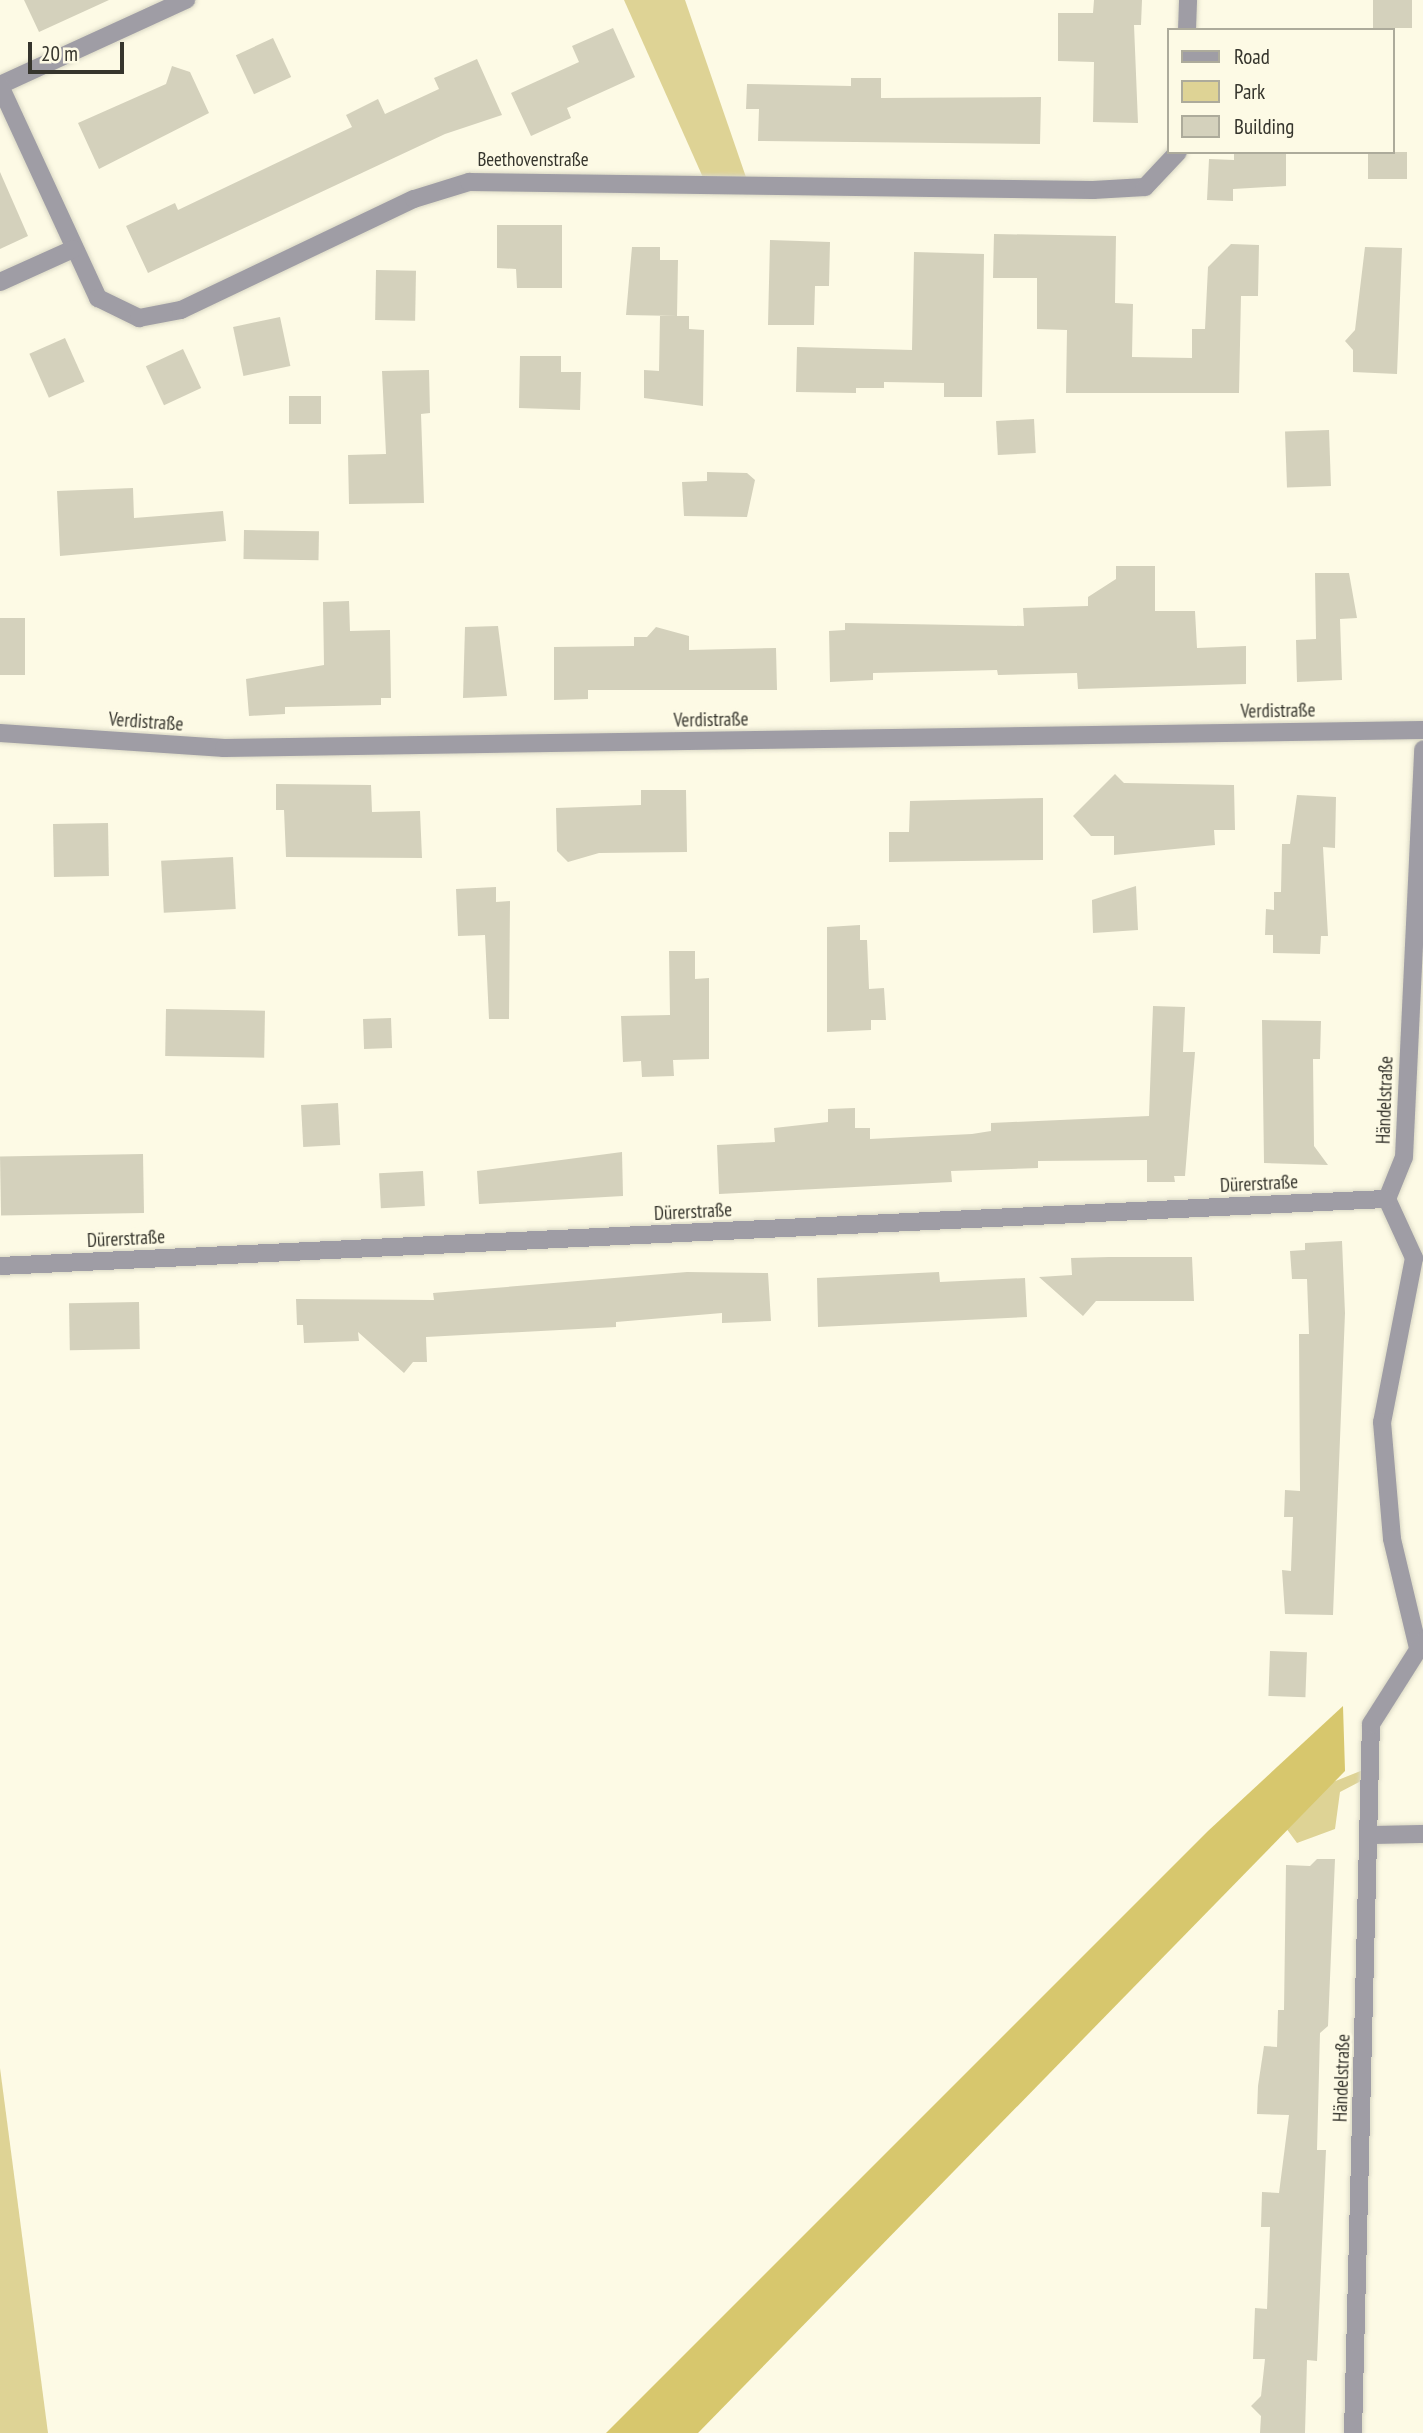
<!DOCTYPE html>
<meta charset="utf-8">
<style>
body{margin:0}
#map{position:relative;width:1423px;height:2433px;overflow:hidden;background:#fdfae5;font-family:"PT Sans Narrow",sans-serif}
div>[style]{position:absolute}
.green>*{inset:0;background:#ded395}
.forest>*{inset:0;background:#d7c76d}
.building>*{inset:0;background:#d4d1bc;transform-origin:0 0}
.roads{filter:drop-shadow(0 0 2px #d9d7c4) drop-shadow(0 0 2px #d9d7c4)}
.minor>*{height:18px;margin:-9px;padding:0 9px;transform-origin:9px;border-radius:9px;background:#9f9da5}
span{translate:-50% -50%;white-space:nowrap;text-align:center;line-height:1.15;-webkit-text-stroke:6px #fdfae5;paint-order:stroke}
.street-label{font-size:19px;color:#36352d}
.legend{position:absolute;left:1167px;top:28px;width:228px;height:126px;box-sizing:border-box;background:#fdfae5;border:2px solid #adab9b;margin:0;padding:9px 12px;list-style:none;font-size:21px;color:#36352d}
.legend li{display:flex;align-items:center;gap:14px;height:35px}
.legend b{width:35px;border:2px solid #adab9b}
.scale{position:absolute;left:28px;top:42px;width:96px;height:32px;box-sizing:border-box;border:4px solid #36352d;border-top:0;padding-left:9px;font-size:21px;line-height:24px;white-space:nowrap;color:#36352d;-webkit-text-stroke:5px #fdfae5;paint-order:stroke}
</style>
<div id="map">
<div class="green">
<i style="clip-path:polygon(624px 0,685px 0,748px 183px,705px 182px)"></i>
<i style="clip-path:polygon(1363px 1770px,1363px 1780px,1340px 1792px,1335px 1829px,1297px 1843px,1286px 1828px,1333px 1782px)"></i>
<i style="clip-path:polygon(0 2068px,48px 2433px,0 2433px)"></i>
</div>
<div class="forest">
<i style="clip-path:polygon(1343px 1706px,1345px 1771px,698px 2433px,606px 2433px,1208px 1831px)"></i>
</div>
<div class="building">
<i style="clip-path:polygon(24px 0,109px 0,39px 32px)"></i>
<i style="clip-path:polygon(1094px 0,1142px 0,1141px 25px,1134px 25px,1138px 123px,1093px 122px,1094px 62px,1058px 61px,1058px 13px,1093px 13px)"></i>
<i style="left:1373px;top:0;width:39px;height:28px"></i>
<i style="clip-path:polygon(613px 28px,635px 77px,567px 108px,571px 118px,531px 136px,511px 93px,579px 62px,572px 46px)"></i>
<i style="left:273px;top:38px;width:43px;height:41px;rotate:65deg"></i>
<i style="clip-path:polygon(477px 59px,502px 115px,445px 134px,148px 273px,126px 226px,175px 203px,178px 210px,352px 127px,346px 115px,378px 99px,385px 114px,439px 89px,434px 78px)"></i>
<i style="clip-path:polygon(172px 66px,190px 72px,209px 113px,99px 169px,78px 123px,166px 84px)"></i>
<i style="clip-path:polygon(851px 78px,881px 78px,881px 98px,1041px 97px,1040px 144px,758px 141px,759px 109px,746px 109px,747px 84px,851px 86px)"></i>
<i style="clip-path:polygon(1234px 152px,1286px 152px,1286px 186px,1233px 189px,1233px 201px,1207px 200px,1209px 159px,1234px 160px)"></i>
<i style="left:1368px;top:152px;width:39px;height:27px"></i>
<i style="clip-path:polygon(0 172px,28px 236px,0 249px)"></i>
<i style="clip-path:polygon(497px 225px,562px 225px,562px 288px,517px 288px,516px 269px,497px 268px)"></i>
<i style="clip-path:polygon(994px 234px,1116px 236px,1115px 303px,1133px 304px,1132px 357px,1192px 358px,1192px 329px,1205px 329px,1208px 267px,1231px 244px,1259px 245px,1258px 296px,1241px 296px,1239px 393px,1066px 393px,1067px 330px,1037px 329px,1037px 278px,993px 278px)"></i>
<i style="clip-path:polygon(770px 240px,830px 242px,829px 286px,815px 286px,814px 325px,768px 325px)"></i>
<i style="clip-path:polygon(632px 247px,660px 247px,660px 260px,678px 260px,677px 316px,689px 316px,689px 329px,704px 330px,703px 406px,644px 398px,644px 370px,659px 371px,660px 316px,677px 316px,626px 315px)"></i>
<i style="clip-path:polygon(1365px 247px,1402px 248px,1397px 374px,1353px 372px,1353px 350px,1345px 341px,1355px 330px)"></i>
<i style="clip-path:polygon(914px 252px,984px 254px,982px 397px,944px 397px,944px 383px,884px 382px,884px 388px,856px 388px,856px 393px,796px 392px,797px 347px,912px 350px)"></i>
<i style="left:376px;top:270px;width:40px;height:50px;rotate:1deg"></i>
<i style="left:280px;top:317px;width:50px;height:48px;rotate:78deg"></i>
<i style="left:65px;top:338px;width:48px;height:39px;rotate:66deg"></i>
<i style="left:183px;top:349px;width:43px;height:41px;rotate:65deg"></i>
<i style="clip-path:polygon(520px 356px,561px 356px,561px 372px,581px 372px,580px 410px,519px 408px)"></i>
<i style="clip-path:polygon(429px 370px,430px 413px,421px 414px,424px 503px,349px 504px,348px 455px,386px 454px,382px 371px)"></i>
<i style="left:289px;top:396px;width:32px;height:28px"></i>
<i style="left:1034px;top:419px;width:34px;height:38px;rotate:87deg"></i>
<i style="left:1329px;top:430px;width:56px;height:44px;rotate:88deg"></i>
<i style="clip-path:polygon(707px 472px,747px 473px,755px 480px,747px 517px,684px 516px,682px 482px,707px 481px)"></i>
<i style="clip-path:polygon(133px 488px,134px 518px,223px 511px,226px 541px,60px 556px,57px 491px)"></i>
<i style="left:244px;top:530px;width:75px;height:29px;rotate:1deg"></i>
<i style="clip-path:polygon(1116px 566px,1155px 566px,1155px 611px,1195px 611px,1197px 648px,1246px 646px,1246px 684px,1078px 689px,1077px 673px,998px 675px,997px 670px,873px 673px,873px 680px,830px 682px,829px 631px,845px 630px,845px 623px,1024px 626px,1023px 608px,1088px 606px,1088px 597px,1116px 579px)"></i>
<i style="clip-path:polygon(1315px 573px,1349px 573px,1357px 618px,1340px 619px,1342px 680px,1297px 682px,1296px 640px,1316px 639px)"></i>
<i style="clip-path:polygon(349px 601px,350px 631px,390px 630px,391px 698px,381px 698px,381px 705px,285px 707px,285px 714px,249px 716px,246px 679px,324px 665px,323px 602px)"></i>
<i style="left:0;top:618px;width:25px;height:57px"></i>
<i style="clip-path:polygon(498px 626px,507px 696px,463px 698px,465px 627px)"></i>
<i style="clip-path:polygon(656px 627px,689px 636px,689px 650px,776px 648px,777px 690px,588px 690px,588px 699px,554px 700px,554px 647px,634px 646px,634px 637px,647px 637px)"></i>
<i style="clip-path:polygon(1115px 774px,1124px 783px,1234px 785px,1235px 830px,1214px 830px,1215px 845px,1114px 855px,1114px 836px,1091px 836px,1073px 816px)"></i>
<i style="clip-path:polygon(276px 784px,371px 785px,372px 812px,420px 811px,422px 858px,286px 857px,284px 810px,276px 810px)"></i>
<i style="clip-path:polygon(641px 790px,686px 790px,687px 852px,599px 853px,568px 862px,557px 851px,556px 808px,641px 805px)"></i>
<i style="clip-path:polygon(1297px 795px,1336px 797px,1335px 848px,1323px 847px,1328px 936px,1321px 936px,1320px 954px,1273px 953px,1273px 935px,1265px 935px,1266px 909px,1274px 910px,1274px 892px,1281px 892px,1282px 844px,1290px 844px)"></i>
<i style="clip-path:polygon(1043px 798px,1043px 860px,889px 862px,889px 832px,909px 832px,910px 801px)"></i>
<i style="left:108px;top:823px;width:53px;height:55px;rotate:89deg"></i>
<i style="left:233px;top:857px;width:52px;height:72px;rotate:87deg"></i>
<i style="clip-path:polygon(1136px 886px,1138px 930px,1093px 933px,1092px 900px)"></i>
<i style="clip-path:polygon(496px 887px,496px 902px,510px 901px,509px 1019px,489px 1019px,485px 935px,458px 936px,456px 889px)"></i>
<i style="clip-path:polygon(860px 925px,860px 940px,867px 940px,869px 989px,884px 988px,886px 1020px,871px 1020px,871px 1030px,827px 1032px,827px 927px)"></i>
<i style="clip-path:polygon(669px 951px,695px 951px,695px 979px,709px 978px,709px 1059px,673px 1060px,674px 1076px,642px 1077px,641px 1061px,623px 1062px,621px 1016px,670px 1015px)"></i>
<i style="clip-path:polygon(1153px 1006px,1185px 1007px,1183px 1052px,1195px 1052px,1185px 1176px,1174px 1176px,1175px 1182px,1147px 1182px,1147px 1160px,1038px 1161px,1038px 1168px,951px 1171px,952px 1182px,719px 1194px,717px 1145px,775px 1142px,774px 1128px,828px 1122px,828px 1109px,855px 1108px,855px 1128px,870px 1128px,870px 1139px,972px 1134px,991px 1131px,991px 1123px,1149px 1116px)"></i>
<i style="left:166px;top:1009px;width:99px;height:47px;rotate:1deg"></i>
<i style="left:391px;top:1018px;width:30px;height:28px;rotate:88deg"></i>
<i style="clip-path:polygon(1262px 1020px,1321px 1021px,1320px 1059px,1313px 1059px,1314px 1146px,1328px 1165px,1264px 1163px)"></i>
<i style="left:338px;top:1103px;width:42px;height:37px;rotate:87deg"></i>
<i style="clip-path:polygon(622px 1152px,623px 1196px,479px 1204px,477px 1171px)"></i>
<i style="left:143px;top:1154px;width:59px;height:143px;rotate:89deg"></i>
<i style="left:423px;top:1171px;width:35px;height:44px;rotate:87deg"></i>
<i style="clip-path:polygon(1342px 1241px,1345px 1313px,1333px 1615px,1285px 1614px,1282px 1570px,1291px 1571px,1293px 1517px,1284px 1517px,1285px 1490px,1300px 1491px,1299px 1334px,1309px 1334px,1307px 1279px,1292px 1279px,1290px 1251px,1305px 1250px,1305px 1243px)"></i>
<i style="clip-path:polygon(1109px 1257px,1192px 1257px,1194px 1301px,1096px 1301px,1083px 1316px,1039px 1277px,1072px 1275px,1071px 1258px)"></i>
<i style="clip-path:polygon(687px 1272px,768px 1273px,771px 1321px,722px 1323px,722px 1313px,616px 1322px,616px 1327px,426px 1337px,427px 1362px,413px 1362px,404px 1373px,358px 1332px,359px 1341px,304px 1343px,303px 1325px,297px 1325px,296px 1299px,434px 1300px,433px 1293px)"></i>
<i style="clip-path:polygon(939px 1272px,940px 1282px,1025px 1278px,1027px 1317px,818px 1327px,817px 1278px)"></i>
<i style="left:139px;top:1302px;width:47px;height:70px;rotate:89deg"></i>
<i style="left:1270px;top:1651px;width:37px;height:45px;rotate:2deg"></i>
<i style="clip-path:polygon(1317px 1859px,1335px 1859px,1328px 2026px,1320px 2033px,1317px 2150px,1326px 2150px,1317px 2361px,1307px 2360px,1305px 2433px,1260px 2433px,1261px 2416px,1251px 2406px,1261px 2396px,1265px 2359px,1253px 2359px,1255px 2308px,1267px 2309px,1270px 2227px,1261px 2227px,1262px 2192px,1279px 2193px,1289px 2115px,1257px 2114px,1258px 2086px,1264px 2046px,1277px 2047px,1278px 2010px,1284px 2010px,1286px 1865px,1310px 1866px)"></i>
</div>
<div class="roads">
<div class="minor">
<i style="left:1187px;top:30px;width:30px;rotate:-88deg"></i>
<i style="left:0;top:85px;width:205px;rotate:-24.6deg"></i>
<i style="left:0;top:86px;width:234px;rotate:65.2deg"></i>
<i style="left:98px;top:298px;width:46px;rotate:26deg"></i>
<i style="left:139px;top:318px;width:43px;rotate:-10.8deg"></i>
<i style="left:181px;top:310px;width:258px;rotate:-25.5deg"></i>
<i style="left:414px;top:199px;width:58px;rotate:-17.2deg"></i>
<i style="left:469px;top:182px;width:624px;rotate:0.73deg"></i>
<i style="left:1093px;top:190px;width:52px;rotate:-3.3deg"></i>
<i style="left:1145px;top:187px;width:48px;rotate:-46.7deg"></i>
<i style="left:0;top:282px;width:80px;rotate:-24.3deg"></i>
<i style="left:0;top:733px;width:225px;rotate:3.8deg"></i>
<i style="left:224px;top:748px;width:1199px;rotate:-0.86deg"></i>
<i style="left:1387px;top:1199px;width:65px;rotate:65.4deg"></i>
<i style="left:1414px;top:1258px;width:167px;rotate:101deg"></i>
<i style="left:1382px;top:1422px;width:117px;rotate:85.1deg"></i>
<i style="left:1392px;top:1539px;width:112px;rotate:76.6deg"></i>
<i style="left:1387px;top:1199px;width:45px;rotate:-68deg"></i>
<i style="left:1404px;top:1157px;width:408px;rotate:-87.3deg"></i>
<i style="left:0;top:1266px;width:1389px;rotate:-2.77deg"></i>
<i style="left:1371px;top:1835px;width:52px;rotate:-1.1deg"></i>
<i style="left:1353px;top:2433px;width:709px;rotate:-88.55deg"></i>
<i style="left:1371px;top:1724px;width:97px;rotate:-57.6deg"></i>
</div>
</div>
<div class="street-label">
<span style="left:533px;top:160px">Beethovenstraße</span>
<span style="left:1278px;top:711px;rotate:-1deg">Verdistraße</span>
<span style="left:711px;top:720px;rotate:-1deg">Verdistraße</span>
<span style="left:146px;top:722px;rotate:4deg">Verdistraße</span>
<span style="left:1385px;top:1100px;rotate:-88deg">Händelstraße</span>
<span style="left:1259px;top:1184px;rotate:-3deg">Dürerstraße</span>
<span style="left:693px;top:1212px;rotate:-3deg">Dürerstraße</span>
<span style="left:126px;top:1239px;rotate:-3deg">Dürerstraße</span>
<span style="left:1342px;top:2078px;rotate:-88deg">Händelstraße</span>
</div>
<ul class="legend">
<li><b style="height:9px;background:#9f9da5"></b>Road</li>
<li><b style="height:19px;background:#ded395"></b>Park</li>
<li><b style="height:19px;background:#d4d1bc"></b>Building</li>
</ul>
<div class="scale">20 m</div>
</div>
